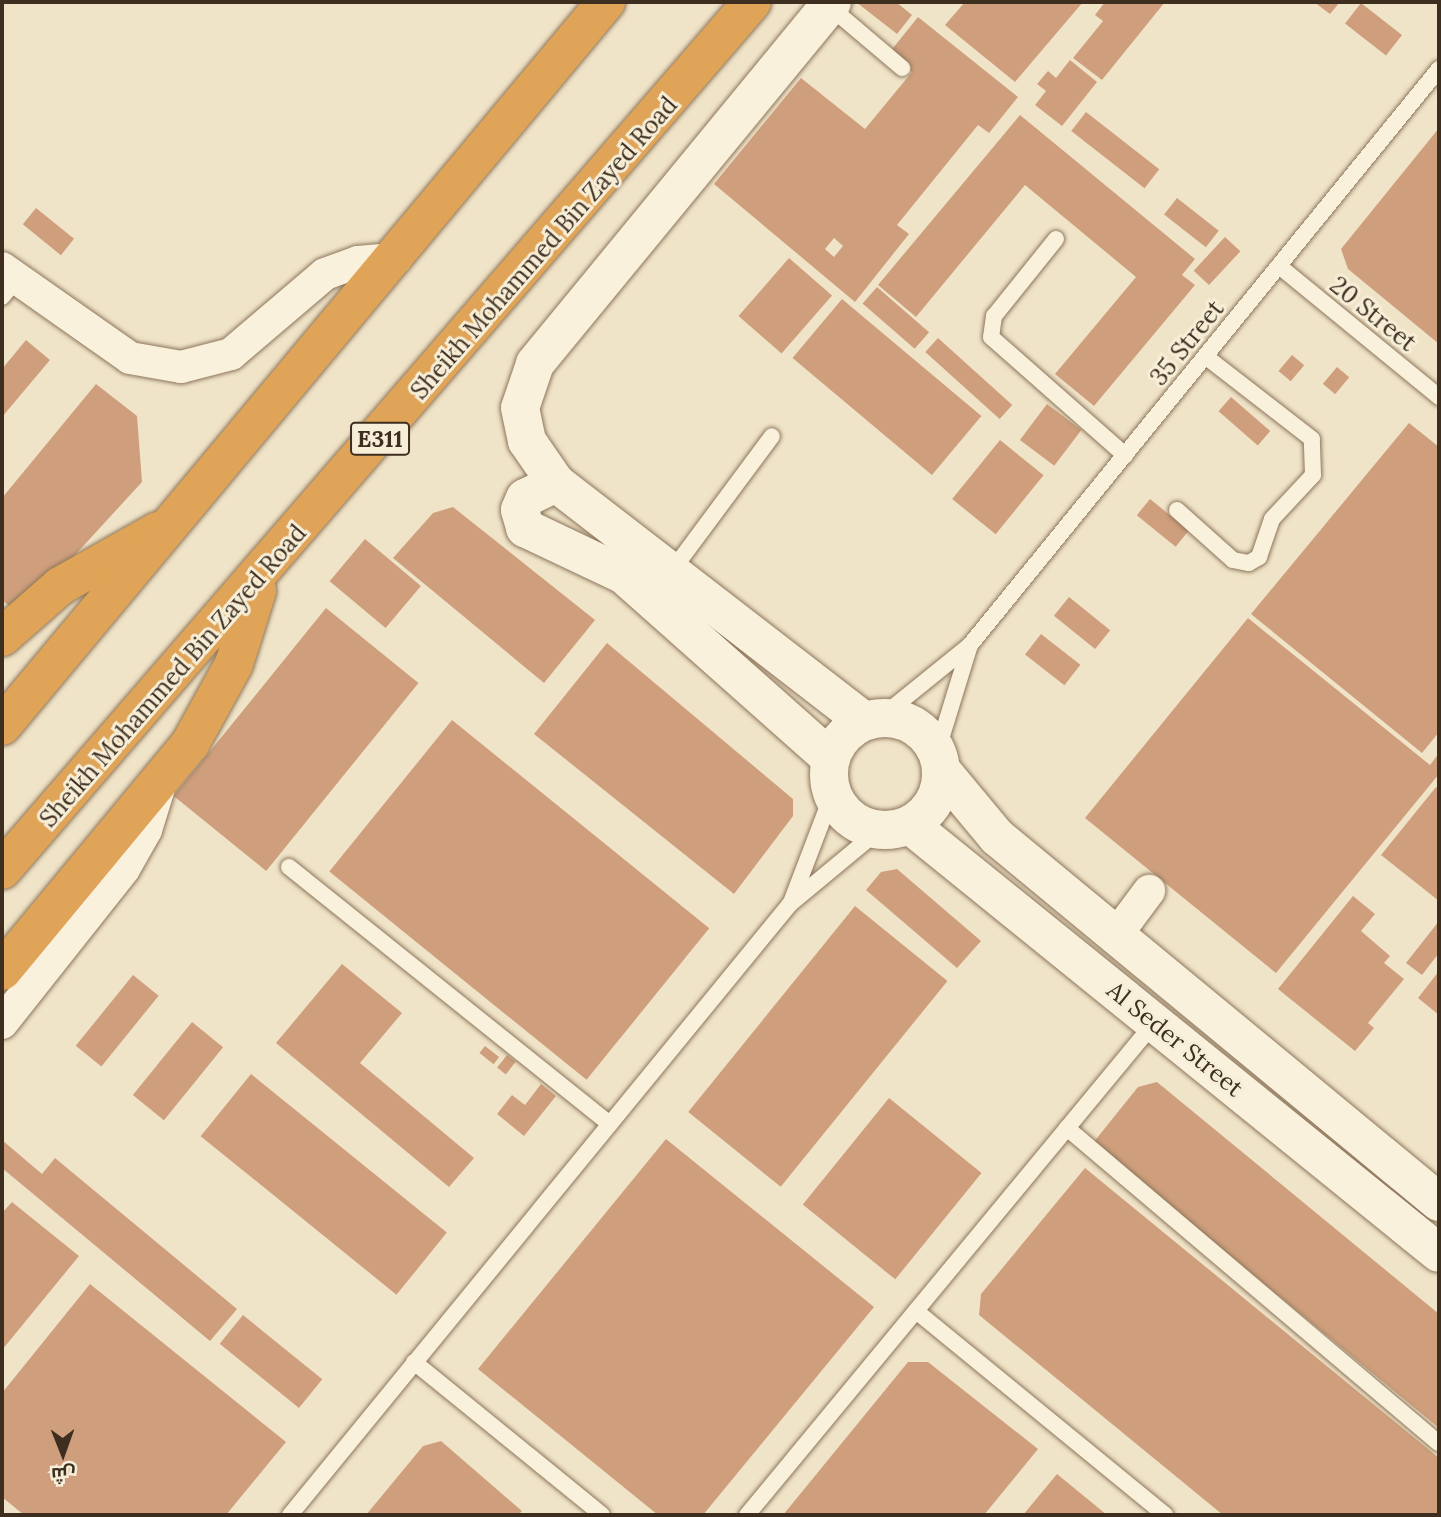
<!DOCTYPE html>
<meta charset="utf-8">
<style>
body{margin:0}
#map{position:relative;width:1441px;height:1517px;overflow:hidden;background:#f0e4c8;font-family:Lora,Cairo,serif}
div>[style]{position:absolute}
.building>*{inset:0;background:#cf9f7d;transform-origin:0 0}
.roads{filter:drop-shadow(0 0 2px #8d765c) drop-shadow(0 0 2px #8d765c)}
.service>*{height:16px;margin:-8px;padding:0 8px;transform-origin:8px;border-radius:8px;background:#faf1dc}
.minor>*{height:32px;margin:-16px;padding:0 16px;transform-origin:16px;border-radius:16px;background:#faf1dc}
.tertiary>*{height:38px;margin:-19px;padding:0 19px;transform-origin:19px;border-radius:19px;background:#faf1dc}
.tertiary>.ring{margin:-19px;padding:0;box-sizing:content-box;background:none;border:38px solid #faf1dc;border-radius:50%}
.motorway>*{height:38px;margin:-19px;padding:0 19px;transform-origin:19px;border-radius:19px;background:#e0a458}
span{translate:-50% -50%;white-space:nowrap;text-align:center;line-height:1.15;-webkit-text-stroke:6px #f7eed8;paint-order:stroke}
.shield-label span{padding:2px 5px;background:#f7eed8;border:2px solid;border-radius:5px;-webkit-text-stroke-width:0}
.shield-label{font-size:23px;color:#3d2e20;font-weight:700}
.street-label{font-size:24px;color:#3d2e20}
.frame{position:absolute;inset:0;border:4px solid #3d2e20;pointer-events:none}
.north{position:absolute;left:28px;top:1419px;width:70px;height:70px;-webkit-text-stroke:5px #f7eed8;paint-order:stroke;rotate:179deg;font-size:19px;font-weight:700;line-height:28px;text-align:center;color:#3d2e20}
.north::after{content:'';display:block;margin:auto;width:24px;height:32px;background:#3d2e20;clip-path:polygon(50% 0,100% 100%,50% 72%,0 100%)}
</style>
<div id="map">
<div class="building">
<i style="clip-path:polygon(856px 2px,896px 2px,912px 15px,897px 34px)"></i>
<i style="clip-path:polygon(965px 2px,1083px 2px,1015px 82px,945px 25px)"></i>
<i style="clip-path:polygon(1105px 2px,1165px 2px,1102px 80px,1073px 58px,1103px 21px,1095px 15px)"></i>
<i style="clip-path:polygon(1314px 2px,1340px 2px,1330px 14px)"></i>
<i style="left:1361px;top:3px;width:52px;height:26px;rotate:38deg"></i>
<i style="clip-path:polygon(evenodd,918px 17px,1018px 97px,989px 133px,978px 125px,897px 225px,909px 234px,855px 302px,714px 184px,801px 78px,865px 129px,912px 72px,889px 53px,918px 17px,834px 238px,843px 246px,834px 257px,825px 249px,834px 238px)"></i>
<i style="clip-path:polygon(1070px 60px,1097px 82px,1062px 126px,1035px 105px,1046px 91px,1037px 84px,1048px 71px,1056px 78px)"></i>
<i style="left:1086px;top:112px;width:93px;height:24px;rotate:38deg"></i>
<i style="clip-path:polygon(1020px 115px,1195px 259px,1182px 275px,1195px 285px,1094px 406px,1055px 374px,1136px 277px,1025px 185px,916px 317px,878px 285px)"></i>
<i style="clip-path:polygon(1439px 128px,1439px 344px,1348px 269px,1341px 249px)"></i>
<i style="left:1177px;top:198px;width:53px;height:21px;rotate:38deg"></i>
<i style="left:36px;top:208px;width:49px;height:21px;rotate:39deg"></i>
<i style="left:1225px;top:237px;width:21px;height:46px;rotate:43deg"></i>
<i style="left:789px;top:258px;width:57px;height:77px;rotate:41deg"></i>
<i style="left:877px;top:287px;width:69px;height:22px;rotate:41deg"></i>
<i style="left:842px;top:299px;width:182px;height:77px;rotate:40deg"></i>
<i style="left:938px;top:338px;width:100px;height:19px;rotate:42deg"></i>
<i style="clip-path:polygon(26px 340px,50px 360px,2px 417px,2px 369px)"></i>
<i style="left:1292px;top:355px;width:16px;height:21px;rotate:40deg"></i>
<i style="left:1337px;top:367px;width:16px;height:22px;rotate:40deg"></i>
<i style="clip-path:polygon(96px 384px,137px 416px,142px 482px,20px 615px,2px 600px,2px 498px)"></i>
<i style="left:1231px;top:397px;width:52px;height:19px;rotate:41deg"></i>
<i style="left:1047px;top:404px;width:43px;height:45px;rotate:37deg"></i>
<i style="clip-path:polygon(1409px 423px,1439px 447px,1439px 732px,1422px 753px,1251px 614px)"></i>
<i style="left:1000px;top:440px;width:56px;height:76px;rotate:39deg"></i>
<i style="left:1150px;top:499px;width:50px;height:21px;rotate:39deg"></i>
<i style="clip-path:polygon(453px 507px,595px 620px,544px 683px,393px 558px,433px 513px)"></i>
<i style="left:365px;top:539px;width:73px;height:55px;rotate:40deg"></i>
<i style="left:1069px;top:597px;width:53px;height:24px;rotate:39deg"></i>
<i style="left:326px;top:608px;width:119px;height:242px;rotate:39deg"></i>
<i style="clip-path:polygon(1248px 618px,1430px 765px,1439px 753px,1439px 774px,1276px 973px,1085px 818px)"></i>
<i style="left:1041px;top:634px;width:50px;height:26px;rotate:38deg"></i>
<i style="clip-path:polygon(607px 643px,793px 799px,793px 816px,734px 894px,534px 734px)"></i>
<i style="left:452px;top:720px;width:331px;height:195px;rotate:39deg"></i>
<i style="clip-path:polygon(1436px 787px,1439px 790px,1439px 901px,1381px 855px)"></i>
<i style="clip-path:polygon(897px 869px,981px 941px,957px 968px,866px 890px,881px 872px)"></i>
<i style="clip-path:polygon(1353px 896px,1375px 914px,1361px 931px,1390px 956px,1384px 963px,1404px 979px,1368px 1023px,1374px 1028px,1355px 1051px,1278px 989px)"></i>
<i style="left:855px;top:906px;width:119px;height:265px;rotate:39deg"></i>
<i style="clip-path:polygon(1439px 921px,1439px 953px,1422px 975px,1406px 963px)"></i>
<i style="clip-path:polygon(342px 964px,402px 1013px,360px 1063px,474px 1158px,449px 1187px,276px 1043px)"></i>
<i style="clip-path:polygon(1439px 971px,1439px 1015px,1418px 998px)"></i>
<i style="left:133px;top:975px;width:33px;height:91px;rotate:39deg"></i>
<i style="left:192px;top:1022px;width:40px;height:94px;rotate:39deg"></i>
<i style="left:485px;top:1046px;width:18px;height:9px;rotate:38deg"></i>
<i style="left:507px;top:1055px;width:11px;height:16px;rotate:38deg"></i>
<i style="left:251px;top:1074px;width:252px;height:80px;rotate:39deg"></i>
<i style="clip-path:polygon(1157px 1082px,1439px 1314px,1439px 1428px,1093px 1143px,1138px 1087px)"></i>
<i style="clip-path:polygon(541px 1084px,556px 1096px,524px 1136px,497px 1114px,512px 1095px,525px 1105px)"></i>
<i style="left:889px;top:1098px;width:119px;height:137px;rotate:39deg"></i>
<i style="clip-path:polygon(666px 1139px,874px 1307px,703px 1515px,658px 1515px,478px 1369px)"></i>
<i style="clip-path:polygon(2px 1140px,42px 1174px,55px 1158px,237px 1309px,210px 1341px,2px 1168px)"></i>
<i style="clip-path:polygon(1085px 1168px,1439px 1458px,1439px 1515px,1223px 1515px,979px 1315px,981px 1294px)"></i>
<i style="clip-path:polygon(12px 1202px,79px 1256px,2px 1350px,2px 1213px)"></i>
<i style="clip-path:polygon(90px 1284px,286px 1442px,226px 1515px,24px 1515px,2px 1497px,2px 1393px)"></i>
<i style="left:243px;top:1315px;width:102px;height:37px;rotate:39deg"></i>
<i style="clip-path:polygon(908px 1362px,928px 1362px,1038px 1449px,984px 1515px,783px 1515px)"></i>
<i style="clip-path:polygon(441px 1441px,522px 1511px,518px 1515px,366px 1515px,423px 1446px)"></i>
<i style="clip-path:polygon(1057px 1474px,1107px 1515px,1023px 1515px)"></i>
</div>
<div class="roads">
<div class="service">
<i style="left:829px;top:6px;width:96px;rotate:40.3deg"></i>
<i style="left:1056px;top:239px;width:99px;rotate:128.8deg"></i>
<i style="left:994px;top:316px;width:21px;rotate:98deg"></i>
<i style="left:991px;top:337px;width:179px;rotate:41.4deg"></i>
<i style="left:1279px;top:266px;width:207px;rotate:39.3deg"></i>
<i style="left:2px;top:297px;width:22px;rotate:-51deg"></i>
<i style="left:1177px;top:510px;width:75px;rotate:41.8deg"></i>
<i style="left:1233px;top:560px;width:16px;rotate:11deg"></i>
<i style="left:1249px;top:563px;width:12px;rotate:-31deg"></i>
<i style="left:1259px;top:557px;width:40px;rotate:-71.1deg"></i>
<i style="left:1272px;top:519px;width:60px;rotate:-47deg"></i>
<i style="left:1313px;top:475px;width:36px;rotate:-92deg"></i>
<i style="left:1312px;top:439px;width:135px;rotate:-142.2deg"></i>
<i style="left:671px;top:572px;width:169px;rotate:-53.4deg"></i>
<i style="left:880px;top:718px;width:116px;rotate:-39deg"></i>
<i style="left:970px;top:645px;width:743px;rotate:-50.85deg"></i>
<i style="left:937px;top:752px;width:112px;rotate:-72.9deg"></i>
<i style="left:289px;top:867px;width:411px;rotate:38.7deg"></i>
<i style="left:792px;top:900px;width:112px;rotate:-69.1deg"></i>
<i style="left:1067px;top:1128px;width:487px;rotate:40.3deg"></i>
<i style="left:916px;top:1311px;width:322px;rotate:39.3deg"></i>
<i style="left:414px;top:1362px;width:242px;rotate:39.1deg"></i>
<i style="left:290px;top:1515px;width:790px;rotate:-50.71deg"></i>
<i style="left:790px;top:904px;width:116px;rotate:-39.7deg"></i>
<i style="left:747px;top:1515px;width:639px;rotate:-50.4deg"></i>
</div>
<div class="minor">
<i style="left:2px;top:268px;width:156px;rotate:35.1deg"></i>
<i style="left:130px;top:358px;width:52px;rotate:10deg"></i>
<i style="left:181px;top:367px;width:52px;rotate:-14.6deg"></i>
<i style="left:231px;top:354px;width:123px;rotate:-40.4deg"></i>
<i style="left:325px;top:274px;width:35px;rotate:-20deg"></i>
<i style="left:358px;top:262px;width:38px;rotate:-5deg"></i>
<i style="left:1117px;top:934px;width:54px;rotate:-53.3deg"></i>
<i style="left:2px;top:1023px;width:196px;rotate:-51.6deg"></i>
<i style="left:124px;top:869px;width:45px;rotate:-60.6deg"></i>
<i style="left:146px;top:830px;width:44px;rotate:-72.8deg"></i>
</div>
<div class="tertiary">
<i style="left:832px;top:2px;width:468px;rotate:129.4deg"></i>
<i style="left:535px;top:364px;width:46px;rotate:108.8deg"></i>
<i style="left:520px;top:408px;width:34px;rotate:78deg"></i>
<i style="left:527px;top:441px;width:51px;rotate:55.4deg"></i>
<i style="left:556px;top:483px;width:389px;rotate:37.7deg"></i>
<i style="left:556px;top:483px;width:34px;rotate:154deg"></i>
<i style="left:525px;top:498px;width:13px;rotate:113deg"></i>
<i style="left:520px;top:510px;width:19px;rotate:74deg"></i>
<i style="left:525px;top:528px;width:110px;rotate:25.4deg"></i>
<i style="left:624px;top:575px;width:276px;rotate:41.6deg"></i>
<i class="ring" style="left:829px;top:718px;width:74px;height:74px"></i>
<i style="left:942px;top:771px;width:86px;rotate:50.2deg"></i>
<i style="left:997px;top:837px;width:573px;rotate:39.55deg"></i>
<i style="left:910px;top:825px;width:680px;rotate:38.98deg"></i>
</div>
<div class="motorway">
<i style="left:2px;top:637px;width:77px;rotate:-41.3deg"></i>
<i style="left:60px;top:586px;width:112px;rotate:-29.3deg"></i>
<i style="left:2px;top:726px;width:943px;rotate:-50.16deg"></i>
<i style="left:2px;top:870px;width:1147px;rotate:-49.17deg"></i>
<i style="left:2px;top:971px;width:295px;rotate:-50.4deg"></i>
<i style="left:190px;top:744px;width:91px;rotate:-61.2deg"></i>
<i style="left:234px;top:664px;width:77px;rotate:-72.5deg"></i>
</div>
</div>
<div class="shield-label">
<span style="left:380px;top:439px">E311</span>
</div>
<div class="street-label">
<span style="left:544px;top:248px;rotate:-49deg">Sheikh Mohammed Bin Zayed Road</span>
<span style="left:1373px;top:314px;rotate:39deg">20 Street</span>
<span style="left:1187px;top:343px;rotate:-51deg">35 Street</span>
<span style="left:173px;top:676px;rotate:-49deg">Sheikh Mohammed Bin Zayed Road</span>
<span style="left:1175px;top:1039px;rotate:39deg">Al Seder Street</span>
</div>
<div class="frame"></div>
<div class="north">ش</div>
</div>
